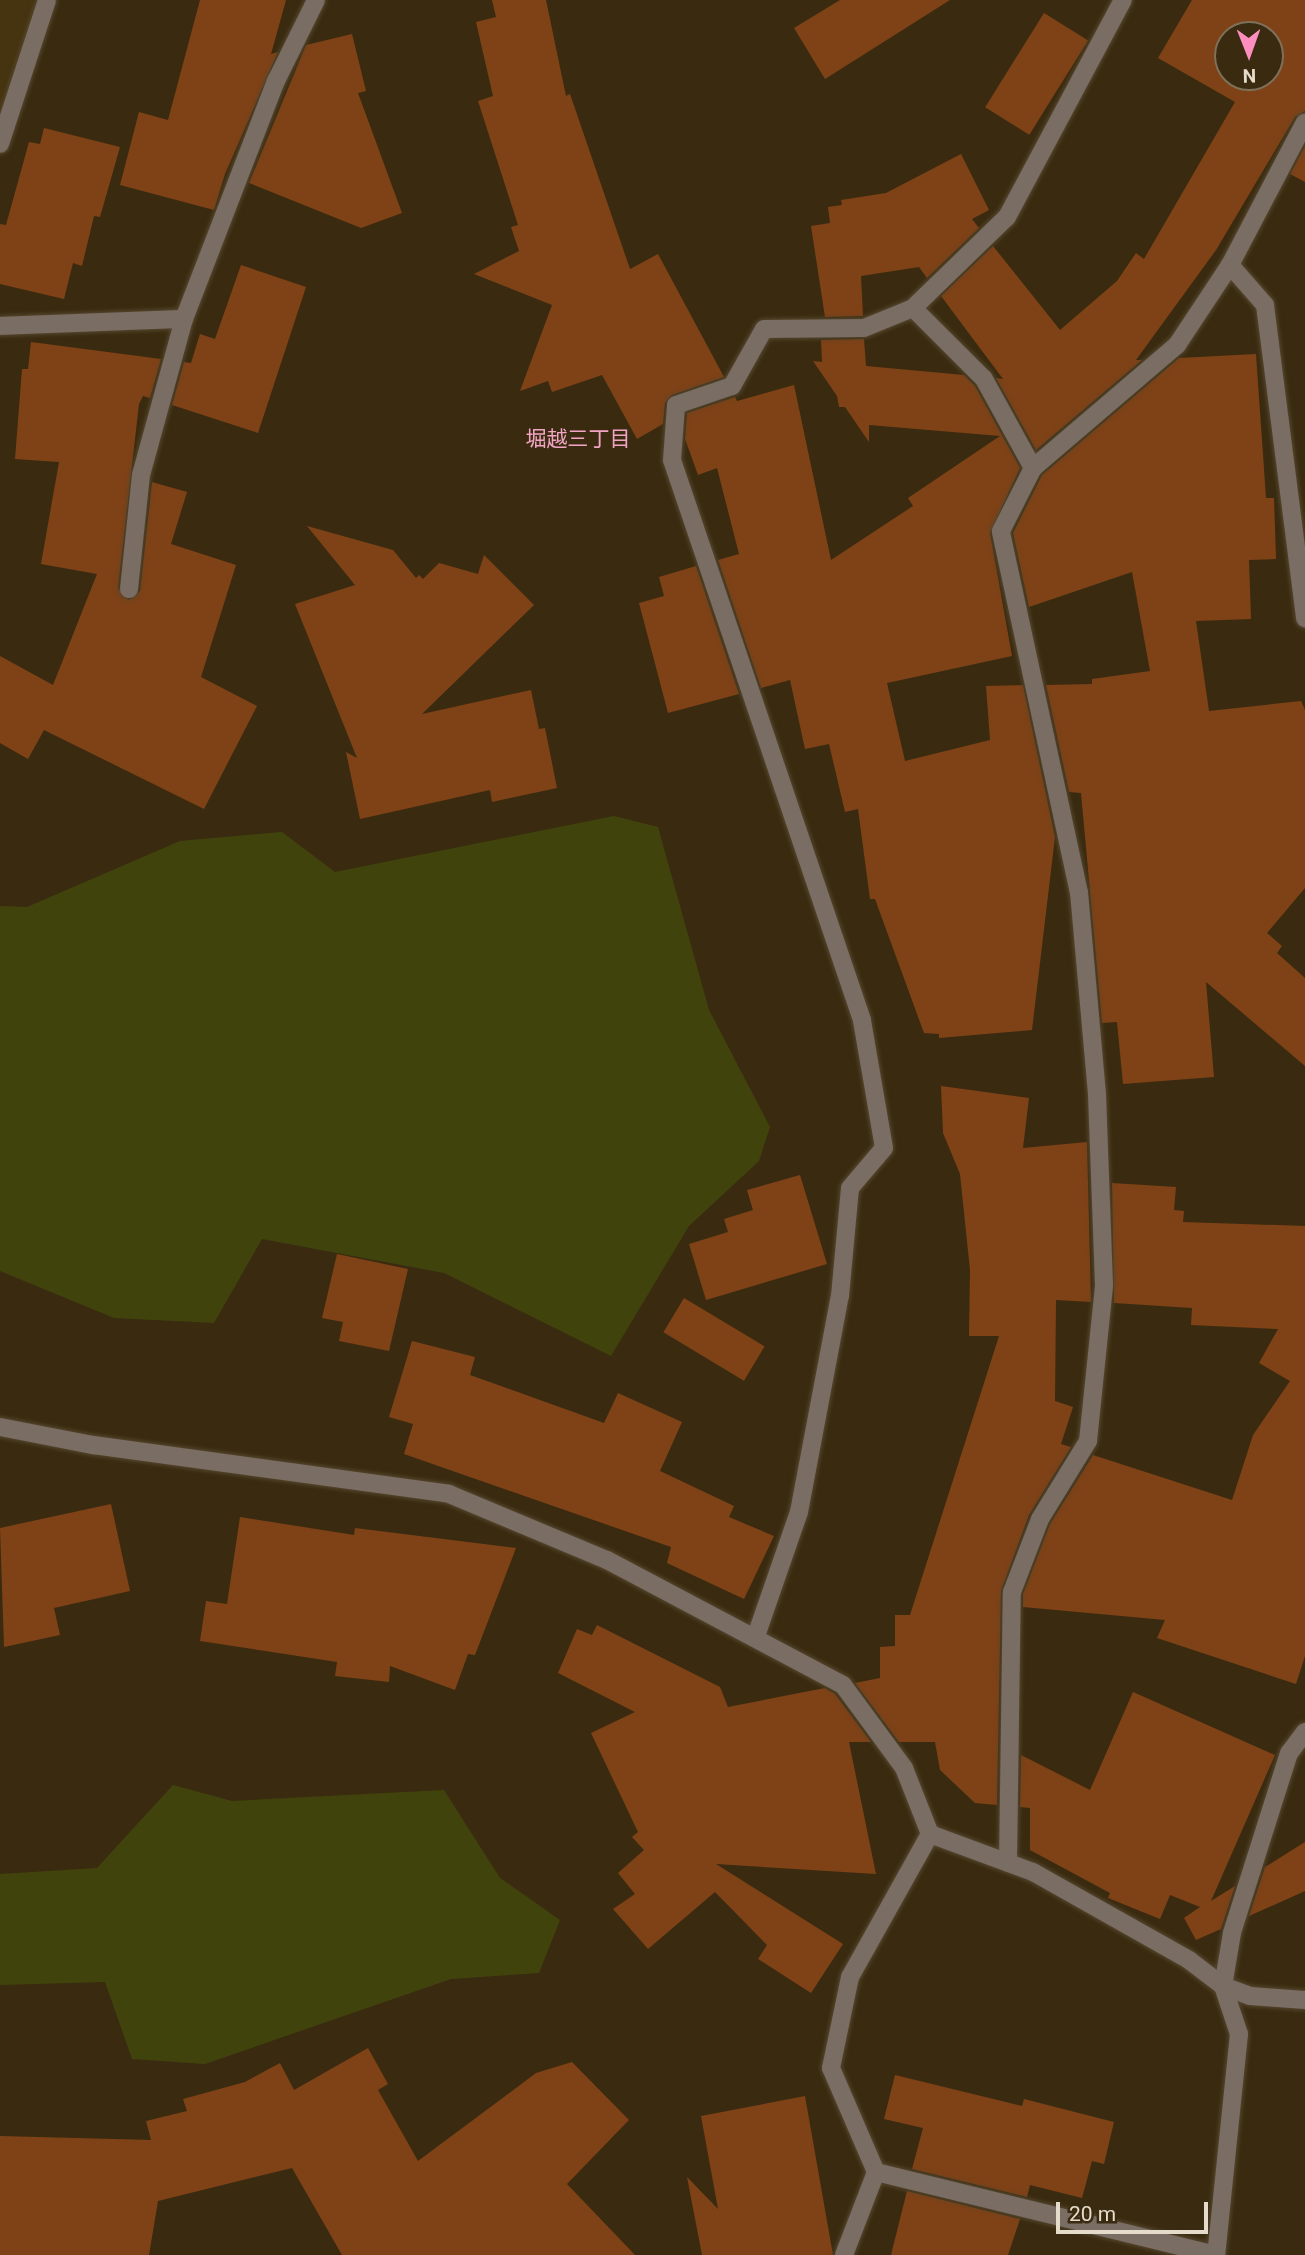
<!DOCTYPE html>
<meta charset="utf-8">
<style>
body{margin:0}
#map{position:relative;width:1305px;height:2255px;overflow:hidden;background:#3a2b10;font-family:Roboto,"Noto Sans JP",sans-serif}
div>[style]{position:absolute}
.built>*{inset:0;background:#463310}
.green>*{inset:0;background:#41430d}
.building>*{inset:0;background:#7f4217;transform-origin:0 0}
.roads{filter:drop-shadow(0 0 2px #55472e) drop-shadow(0 0 2px #55472e)}
.minor>*{height:18px;margin:-9px;padding:0 9px;transform-origin:9px;border-radius:9px;background:#796d64}
span{translate:-50% -50%;white-space:nowrap;text-align:center;line-height:1.15;-webkit-text-stroke:6px #3a2b10;paint-order:stroke}
.neighbourhood-label{font-size:21px;color:#f2a4c5}
.north{position:absolute;left:1214px;top:21px;width:70px;height:70px;box-sizing:border-box;background:#3a2b10;border:2px solid #7e715b;border-radius:50%;rotate:179deg;font-size:19px;font-weight:700;line-height:28px;text-align:center;color:#e4dbcb}
.north::after{content:'';display:block;margin:auto;width:24px;height:32px;background:#fd8ebf;clip-path:polygon(50% 0,100% 100%,50% 72%,0 100%)}
.scale{position:absolute;left:1056px;top:2202px;width:152px;height:32px;box-sizing:border-box;border:4px solid #e4dbcb;border-top:0;padding-left:9px;font-size:21px;line-height:24px;white-space:nowrap;color:#e4dbcb;-webkit-text-stroke:5px #3a2b10;paint-order:stroke}
</style>
<div id="map">
<div class="built">
<i style="clip-path:polygon(0 0,37px 0,0 117px)"></i>
</div>
<div class="green">
<i style="clip-path:polygon(614px 816px,658px 827px,709px 1010px,770px 1127px,759px 1161px,689px 1226px,611px 1356px,444px 1273px,262px 1239px,214px 1323px,114px 1318px,0 1271px,0 906px,27px 907px,180px 841px,282px 832px,335px 872px)"></i>
<i style="clip-path:polygon(173px 1785px,232px 1801px,444px 1790px,500px 1878px,560px 1920px,539px 1973px,451px 1979px,205px 2064px,132px 2059px,105px 1982px,0 1985px,0 1874px,97px 1868px)"></i>
</div>
<div class="building">
<i style="clip-path:polygon(200px 0,286px 0,271px 54px,278px 52px,225px 174px,214px 210px,120px 185px,139px 112px,168px 120px)"></i>
<i style="clip-path:polygon(492px 0,546px 0,566px 96px,570px 94px,630px 269px,658px 254px,724px 377px,672px 395px,665px 403px,663px 424px,637px 439px,602px 375px,552px 392px,548px 381px,520px 391px,552px 305px,474px 274px,519px 251px,511px 227px,518px 225px,478px 101px,493px 96px,476px 22px,496px 17px)"></i>
<i style="clip-path:polygon(840px 0,950px 0,825px 79px,794px 28px)"></i>
<i style="clip-path:polygon(evenodd,1192px 0,1305px 0,1305px 111px,1295px 117px,1216px 250px,1136px 360px,1142px 360px,1036px 450px,996px 378px,1003px 379px,941px 296px,993px 246px,1060px 330px,1117px 281px,1136px 253px,1144px 259px,1235px 102px,1158px 58px,1192px 0,1228px 35px,1270px 35px,1270px 77px,1228px 77px,1228px 35px)"></i>
<i style="left:1044px;top:13px;width:52px;height:111px;rotate:32deg"></i>
<i style="clip-path:polygon(352px 34px,366px 91px,358px 93px,402px 213px,361px 228px,249px 183px,306px 45px)"></i>
<i style="clip-path:polygon(44px 128px,120px 147px,100px 217px,94px 216px,82px 266px,73px 263px,64px 299px,0 284px,0 224px,6px 225px,29px 142px,40px 144px)"></i>
<i style="clip-path:polygon(1305px 146px,1305px 182px,1290px 174px)"></i>
<i style="clip-path:polygon(961px 154px,989px 210px,972px 219px,979px 228px,927px 278px,919px 267px,861px 276px,863px 316px,825px 317px,811px 226px,830px 223px,828px 207px,842px 205px,841px 200px,886px 193px)"></i>
<i style="clip-path:polygon(241px 265px,306px 287px,258px 433px,172px 405px,184px 362px,191px 363px,200px 334px,215px 339px)"></i>
<i style="clip-path:polygon(864px 339px,866px 366px,964px 375px,975px 386px,1020px 468px,990px 533px,1012px 656px,887px 683px,905px 761px,990px 740px,986px 686px,1023px 685px,1055px 837px,1032px 1030px,939px 1038px,939px 1034px,924px 1033px,875px 899px,870px 899px,858px 809px,845px 812px,829px 744px,805px 749px,790px 680px,761px 688px,718px 560px,739px 554px,717px 468px,698px 475px,685px 439px,687px 413px,735px 397px,737px 401px,794px 385px,831px 560px,913px 506px,908px 498px,1000px 436px,869px 425px,869px 442px,845px 407px,839px 407px,837px 396px,813px 361px,822px 362px,821px 340px)"></i>
<i style="clip-path:polygon(31px 342px,161px 359px,150px 398px,143px 396px,139px 404px,118px 588px,129px 600px,140px 591px,152px 482px,187px 492px,171px 544px,236px 565px,201px 677px,257px 706px,204px 809px,44px 730px,28px 759px,0 743px,0 656px,53px 685px,97px 574px,41px 564px,59px 462px,15px 459px,22px 369px,28px 369px)"></i>
<i style="clip-path:polygon(1256px 354px,1266px 498px,1274px 498px,1276px 559px,1249px 560px,1251px 619px,1196px 621px,1209px 711px,1301px 701px,1305px 710px,1305px 888px,1267px 933px,1282px 946px,1277px 953px,1305px 978px,1305px 1066px,1206px 982px,1214px 1077px,1123px 1084px,1117px 1022px,1102px 1023px,1081px 793px,1069px 792px,1046px 685px,1092px 684px,1092px 679px,1150px 671px,1132px 572px,1029px 607px,1013px 533px,1042px 475px,1179px 358px)"></i>
<i style="clip-path:polygon(307px 526px,393px 550px,416px 578px,419px 575px,423px 579px,439px 563px,478px 574px,484px 555px,534px 605px,422px 714px,531px 690px,539px 729px,545px 728px,557px 788px,492px 802px,490px 790px,360px 819px,346px 752px,357px 758px,295px 604px,355px 585px)"></i>
<i style="clip-path:polygon(696px 566px,739px 694px,668px 713px,639px 603px,664px 596px,659px 577px)"></i>
<i style="clip-path:polygon(941px 1086px,1029px 1098px,1023px 1148px,1087px 1142px,1091px 1302px,1056px 1300px,1055px 1401px,1073px 1407px,1061px 1444px,1071px 1447px,1029px 1515px,1001px 1591px,997px 1805px,975px 1803px,940px 1770px,935px 1742px,899px 1742px,855px 1683px,880px 1678px,880px 1647px,895px 1646px,895px 1615px,910px 1615px,999px 1336px,969px 1336px,970px 1270px,960px 1174px,943px 1133px)"></i>
<i style="clip-path:polygon(800px 1175px,827px 1264px,706px 1300px,689px 1244px,728px 1232px,724px 1219px,753px 1210px,747px 1190px)"></i>
<i style="clip-path:polygon(1112px 1183px,1176px 1187px,1174px 1210px,1184px 1211px,1183px 1222px,1305px 1226px,1305px 1656px,1296px 1684px,1157px 1638px,1165px 1620px,1023px 1607px,1023px 1594px,1050px 1524px,1093px 1455px,1232px 1500px,1253px 1435px,1290px 1381px,1259px 1363px,1278px 1329px,1191px 1325px,1192px 1308px,1114px 1303px)"></i>
<i style="clip-path:polygon(337px 1254px,408px 1269px,389px 1351px,339px 1341px,343px 1322px,322px 1318px)"></i>
<i style="left:684px;top:1298px;width:94px;height:40px;rotate:31deg"></i>
<i style="clip-path:polygon(412px 1341px,475px 1357px,470px 1375px,604px 1423px,618px 1393px,682px 1422px,660px 1471px,734px 1506px,729px 1517px,774px 1536px,744px 1599px,667px 1563px,671px 1547px,404px 1454px,413px 1424px,389px 1417px)"></i>
<i style="clip-path:polygon(111px 1504px,130px 1591px,54px 1608px,60px 1635px,4px 1647px,0 1528px)"></i>
<i style="clip-path:polygon(240px 1517px,354px 1535px,355px 1528px,516px 1548px,475px 1655px,468px 1654px,455px 1690px,390px 1666px,389px 1682px,335px 1676px,337px 1662px,200px 1641px,206px 1601px,227px 1604px)"></i>
<i style="clip-path:polygon(597px 1625px,720px 1687px,728px 1707px,825px 1688px,835px 1694px,871px 1742px,849px 1742px,876px 1874px,716px 1864px,843px 1944px,811px 1993px,758px 1959px,767px 1945px,715px 1892px,648px 1949px,613px 1909px,635px 1894px,618px 1873px,644px 1850px,632px 1837px,638px 1832px,591px 1733px,635px 1712px,558px 1673px,577px 1629px,592px 1635px)"></i>
<i style="clip-path:polygon(1133px 1692px,1275px 1755px,1211px 1901px,1235px 1886px,1221px 1929px,1196px 1940px,1184px 1918px,1200px 1907px,1170px 1895px,1160px 1919px,1108px 1898px,1110px 1893px,1030px 1850px,1030px 1808px,1020px 1807px,1021px 1755px,1090px 1790px)"></i>
<i style="clip-path:polygon(1305px 1842px,1305px 1891px,1249px 1916px,1265px 1867px)"></i>
<i style="clip-path:polygon(368px 2048px,388px 2084px,378px 2090px,418px 2161px,536px 2073px,572px 2062px,629px 2120px,567px 2184px,635px 2255px,342px 2255px,292px 2168px,158px 2201px,149px 2255px,0 2255px,0 2136px,151px 2140px,146px 2121px,187px 2111px,183px 2099px,245px 2082px,280px 2063px,294px 2090px)"></i>
<i style="clip-path:polygon(895px 2075px,1022px 2106px,1024px 2099px,1114px 2122px,1104px 2164px,1092px 2161px,1082px 2198px,1030px 2185px,1027px 2197px,912px 2169px,923px 2128px,884px 2119px)"></i>
<i style="clip-path:polygon(805px 2096px,833px 2255px,702px 2255px,687px 2177px,718px 2209px,701px 2116px)"></i>
<i style="clip-path:polygon(907px 2191px,1020px 2219px,1008px 2255px,891px 2255px)"></i>
</div>
<div class="roads">
<div class="minor">
<i style="left:0;top:144px;width:151px;rotate:-71.9deg"></i>
<i style="left:1230px;top:265px;width:53px;rotate:48.8deg"></i>
<i style="left:1265px;top:305px;width:316px;rotate:82.7deg"></i>
<i style="left:913px;top:308px;width:100px;rotate:45deg"></i>
<i style="left:984px;top:379px;width:102px;rotate:61.2deg"></i>
<i style="left:0;top:326px;width:184px;rotate:-2.2deg"></i>
<i style="left:129px;top:589px;width:115px;rotate:-84deg"></i>
<i style="left:141px;top:475px;width:162px;rotate:-74.6deg"></i>
<i style="left:184px;top:319px;width:255px;rotate:-68.9deg"></i>
<i style="left:276px;top:81px;width:90px;rotate:-63.7deg"></i>
<i style="left:0;top:1427px;width:95px;rotate:11deg"></i>
<i style="left:93px;top:1445px;width:359px;rotate:7.8deg"></i>
<i style="left:449px;top:1494px;width:171px;rotate:22.7deg"></i>
<i style="left:607px;top:1560px;width:267px;rotate:27.9deg"></i>
<i style="left:843px;top:1685px;width:103px;rotate:53.7deg"></i>
<i style="left:904px;top:1768px;width:71px;rotate:68.5deg"></i>
<i style="left:930px;top:1834px;width:110px;rotate:20.3deg"></i>
<i style="left:1033px;top:1872px;width:179px;rotate:29.4deg"></i>
<i style="left:1189px;top:1960px;width:43px;rotate:37.4deg"></i>
<i style="left:1223px;top:1986px;width:51px;rotate:71.6deg"></i>
<i style="left:1239px;top:2034px;width:222px;rotate:95.9deg"></i>
<i style="left:756px;top:1636px;width:131px;rotate:-70.9deg"></i>
<i style="left:799px;top:1512px;width:220px;rotate:-79.3deg"></i>
<i style="left:840px;top:1296px;width:108px;rotate:-84.7deg"></i>
<i style="left:850px;top:1188px;width:52px;rotate:-49.6deg"></i>
<i style="left:884px;top:1148px;width:130px;rotate:-99.8deg"></i>
<i style="left:862px;top:1020px;width:591px;rotate:-108.74deg"></i>
<i style="left:672px;top:460px;width:55px;rotate:-85.8deg"></i>
<i style="left:676px;top:405px;width:59px;rotate:-18.7deg"></i>
<i style="left:732px;top:386px;width:65px;rotate:-60.7deg"></i>
<i style="left:764px;top:329px;width:100px;rotate:-0.6deg"></i>
<i style="left:864px;top:328px;width:53px;rotate:-22.2deg"></i>
<i style="left:913px;top:308px;width:131px;rotate:-44.1deg"></i>
<i style="left:1007px;top:217px;width:246px;rotate:-61.9deg"></i>
<i style="left:1305px;top:1732px;width:26px;rotate:127deg"></i>
<i style="left:1289px;top:1753px;width:189px;rotate:107.6deg"></i>
<i style="left:1232px;top:1933px;width:54px;rotate:99.6deg"></i>
<i style="left:1223px;top:1986px;width:29px;rotate:20deg"></i>
<i style="left:1250px;top:1996px;width:55px;rotate:4.2deg"></i>
<i style="left:930px;top:1834px;width:164px;rotate:119.2deg"></i>
<i style="left:850px;top:1977px;width:93px;rotate:101.8deg"></i>
<i style="left:831px;top:2068px;width:113px;rotate:66.6deg"></i>
<i style="left:876px;top:2172px;width:350px;rotate:13.7deg"></i>
<i style="left:1008px;top:1863px;width:271px;rotate:-89.2deg"></i>
<i style="left:1012px;top:1592px;width:78px;rotate:-69deg"></i>
<i style="left:1040px;top:1519px;width:92px;rotate:-58.4deg"></i>
<i style="left:1088px;top:1441px;width:157px;rotate:-84.1deg"></i>
<i style="left:1104px;top:1285px;width:191px;rotate:-92.1deg"></i>
<i style="left:1097px;top:1094px;width:202px;rotate:-95.1deg"></i>
<i style="left:1079px;top:893px;width:370px;rotate:-102.2deg"></i>
<i style="left:1001px;top:531px;width:71px;rotate:-63.1deg"></i>
<i style="left:1033px;top:468px;width:189px;rotate:-40.5deg"></i>
<i style="left:1177px;top:345px;width:96px;rotate:-56.5deg"></i>
<i style="left:1230px;top:265px;width:161px;rotate:-62.3deg"></i>
<i style="left:844px;top:2255px;width:89px;rotate:-68.9deg"></i>
</div>
</div>
<div class="neighbourhood-label">
<span style="left:578px;top:439px">堀越三丁目</span>
</div>
<div class="north">N</div>
<div class="scale">20 m</div>
</div>
